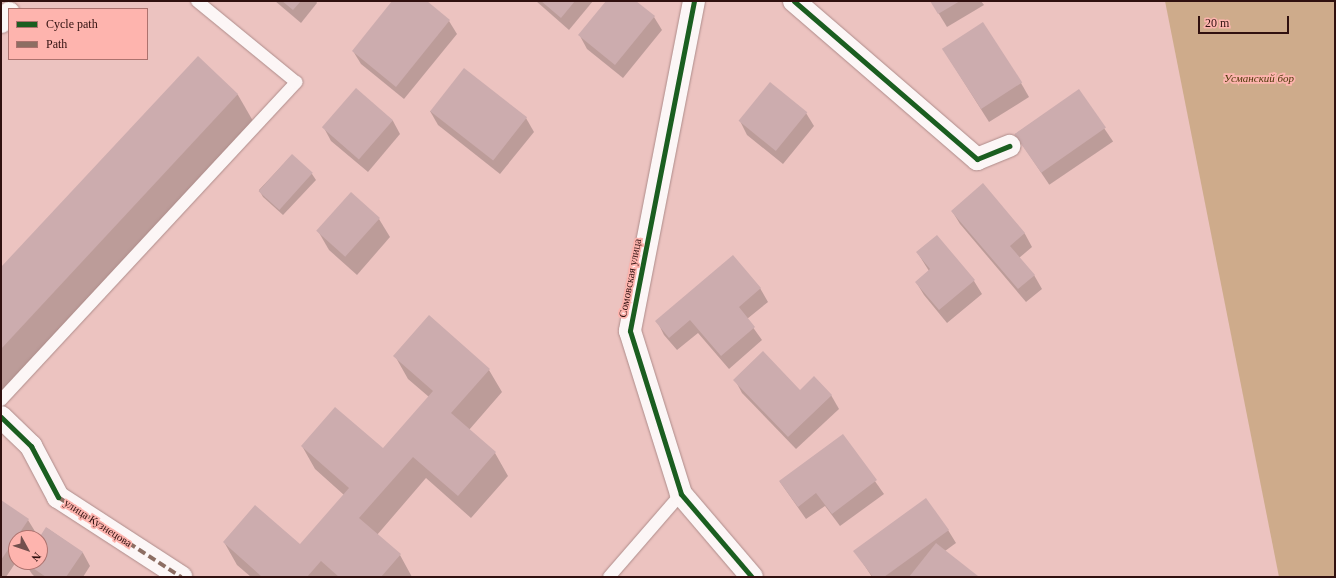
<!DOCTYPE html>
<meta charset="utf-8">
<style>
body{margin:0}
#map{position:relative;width:1336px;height:578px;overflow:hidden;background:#ecc3c0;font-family:Georgia,serif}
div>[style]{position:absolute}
.forest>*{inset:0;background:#ceab8b}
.shadow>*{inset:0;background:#0003;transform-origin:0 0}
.building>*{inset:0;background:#ccacae;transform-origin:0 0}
.roads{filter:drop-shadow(0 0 1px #ae8c8a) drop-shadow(0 0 1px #ae8c8a)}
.lane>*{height:12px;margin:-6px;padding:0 6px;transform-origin:6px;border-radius:6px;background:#fcf6f6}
.street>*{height:22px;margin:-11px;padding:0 11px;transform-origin:11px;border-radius:11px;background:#fcf6f6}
.quiet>*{height:4px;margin-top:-2px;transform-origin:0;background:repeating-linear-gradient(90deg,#8d6e63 0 8px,transparent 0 12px)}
.cycleway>*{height:5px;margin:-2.5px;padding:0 2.5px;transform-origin:2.5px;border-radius:2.5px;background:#1b5e20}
span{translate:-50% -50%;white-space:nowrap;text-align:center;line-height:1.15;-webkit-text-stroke:3.5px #feb4ae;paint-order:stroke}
.park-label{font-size:11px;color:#4c3807;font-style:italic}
.street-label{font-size:11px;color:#30100f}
.frame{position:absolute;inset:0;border:2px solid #30100f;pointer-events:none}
.legend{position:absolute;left:8px;top:8px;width:140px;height:52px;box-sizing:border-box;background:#feb4ae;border:1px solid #ac726e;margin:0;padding:5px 7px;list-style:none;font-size:12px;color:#30100f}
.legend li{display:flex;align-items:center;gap:8px;height:20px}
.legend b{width:20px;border:1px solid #ac726e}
.north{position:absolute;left:8px;top:530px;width:40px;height:40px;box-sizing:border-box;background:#feb4ae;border:1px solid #ac726e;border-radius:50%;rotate:130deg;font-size:11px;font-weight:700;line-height:16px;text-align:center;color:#30100f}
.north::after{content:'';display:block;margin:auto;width:14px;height:18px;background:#724f4d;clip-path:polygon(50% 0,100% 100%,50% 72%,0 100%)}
.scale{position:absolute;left:1198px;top:16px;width:91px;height:18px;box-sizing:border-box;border:2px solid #30100f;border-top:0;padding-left:5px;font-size:12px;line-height:14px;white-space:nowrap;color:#30100f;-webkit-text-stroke:3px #feb4ae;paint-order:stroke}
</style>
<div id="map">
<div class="forest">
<i style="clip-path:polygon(1165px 1px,1335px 1px,1335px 577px,1279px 577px)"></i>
</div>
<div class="shadow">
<i style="clip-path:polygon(275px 1px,316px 1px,317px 3px,301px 23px)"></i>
<i style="clip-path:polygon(394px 1px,425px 1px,449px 21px,457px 34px,404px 99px,361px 64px,353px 51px)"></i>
<i style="clip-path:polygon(536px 1px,593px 1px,569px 30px)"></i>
<i style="clip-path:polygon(608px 1px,635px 1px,654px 17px,662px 30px,623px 78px,587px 49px,580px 36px)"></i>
<i style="clip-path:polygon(931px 1px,981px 1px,984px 5px,947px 27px)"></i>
<i style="clip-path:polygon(943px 49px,1021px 83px,1029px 97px,989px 122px)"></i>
<i style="clip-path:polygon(198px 58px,238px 95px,253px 121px,1px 392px,1px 269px)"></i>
<i style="clip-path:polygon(356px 90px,393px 121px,400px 134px,368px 172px,331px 141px,324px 128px)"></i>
<i style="left:1079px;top:91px;width:61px;height:77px;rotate:56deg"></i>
<i style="clip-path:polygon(430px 111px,526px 118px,534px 132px,500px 174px,438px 125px)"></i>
<i style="clip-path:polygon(806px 113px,814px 126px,783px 164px,747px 135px,740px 121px)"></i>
<i style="clip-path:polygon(292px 155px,312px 174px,316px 180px,283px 215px,263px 197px,259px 190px)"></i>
<i style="clip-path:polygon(983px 185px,1025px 234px,1032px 247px,1019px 258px,1034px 275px,1042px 289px,1026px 302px,960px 224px,952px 211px)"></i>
<i style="clip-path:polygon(379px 219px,390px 237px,357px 275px,329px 250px,318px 231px)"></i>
<i style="clip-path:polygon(917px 252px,974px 281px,982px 294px,947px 323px,924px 295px,916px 282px,929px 271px)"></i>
<i style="clip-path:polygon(760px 288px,768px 302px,747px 319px,762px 340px,729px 369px,698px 333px,677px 350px,664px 335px,657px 321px)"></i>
<i style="clip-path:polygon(395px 356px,489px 370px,502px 392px,469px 430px,495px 453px,508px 476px,471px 518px,426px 478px,377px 535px,400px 555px,412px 577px,251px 577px,237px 565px,224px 542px,300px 546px,344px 495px,315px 469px,302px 446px,383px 450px,429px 397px,408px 379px)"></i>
<i style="clip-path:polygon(735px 380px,831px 395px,839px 409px,796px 449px,742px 393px)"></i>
<i style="clip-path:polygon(843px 436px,884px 494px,840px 526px,825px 506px,806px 519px,780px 482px)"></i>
<i style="clip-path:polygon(1px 502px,28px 520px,36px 533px,33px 538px,16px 538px,16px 562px,6px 577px,1px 577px)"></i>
<i style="clip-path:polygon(47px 528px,83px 553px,90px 566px,83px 577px,35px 577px,32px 574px,24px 562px,40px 562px,40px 538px)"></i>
<i style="clip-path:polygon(948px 530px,956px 543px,945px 551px,977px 577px,872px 577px,855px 551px)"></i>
</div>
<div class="building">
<i style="clip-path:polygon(282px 1px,301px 1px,293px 10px)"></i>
<i style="clip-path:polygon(392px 1px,427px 1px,450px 20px,396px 87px,352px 51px)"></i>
<i style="clip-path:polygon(541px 1px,575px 1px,561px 18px)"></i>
<i style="clip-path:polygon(606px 1px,636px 1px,655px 16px,615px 65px,578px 35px)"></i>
<i style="clip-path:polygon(930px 1px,960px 1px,938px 14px)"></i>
<i style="left:983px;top:22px;width:72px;height:49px;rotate:57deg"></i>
<i style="clip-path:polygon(198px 56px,238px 94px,1px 349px,1px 267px)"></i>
<i style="left:464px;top:68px;width:80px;height:55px;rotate:38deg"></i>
<i style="left:770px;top:82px;width:48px;height:50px;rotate:39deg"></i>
<i style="left:356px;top:88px;width:49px;height:52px;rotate:41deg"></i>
<i style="left:1079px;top:89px;width:47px;height:79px;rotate:55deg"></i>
<i style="left:292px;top:154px;width:28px;height:50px;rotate:42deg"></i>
<i style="clip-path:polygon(983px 183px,1025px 233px,1010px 246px,1035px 275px,1018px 289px,951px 211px)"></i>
<i style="left:351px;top:192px;width:39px;height:52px;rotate:42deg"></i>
<i style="clip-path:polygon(937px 235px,975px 280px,939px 310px,915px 282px,930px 269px,916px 252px)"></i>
<i style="clip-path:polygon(733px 255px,761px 288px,739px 307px,755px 327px,721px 356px,690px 320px,669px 338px,655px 321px)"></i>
<i style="clip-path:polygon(429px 315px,490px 369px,451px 413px,496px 452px,458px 496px,413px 457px,359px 518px,401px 554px,381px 577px,339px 577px,321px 561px,307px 577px,262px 577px,223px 542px,255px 505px,300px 544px,349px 488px,301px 446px,335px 407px,383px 448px,433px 391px,393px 356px)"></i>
<i style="clip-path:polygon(763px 351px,800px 390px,814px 376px,832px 395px,788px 437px,733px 380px)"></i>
<i style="clip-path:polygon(843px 434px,877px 480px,832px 514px,816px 493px,798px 507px,779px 481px)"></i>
<i style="clip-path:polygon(926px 498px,949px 530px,884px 577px,873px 577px,853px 551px)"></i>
<i style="clip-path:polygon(1px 500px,29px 519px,1px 560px)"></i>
<i style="clip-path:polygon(46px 527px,83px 552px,66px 577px,46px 577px,24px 562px,40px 562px,40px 538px,39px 538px)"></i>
<i style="clip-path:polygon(936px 543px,978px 576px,977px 577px,909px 577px)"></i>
</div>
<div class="roads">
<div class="lane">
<i style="left:1px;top:400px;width:434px;rotate:-47.1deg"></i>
<i style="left:296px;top:82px;width:128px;rotate:-140.7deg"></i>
<i style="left:609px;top:577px;width:110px;rotate:-49.1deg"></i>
</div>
<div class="street">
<i style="left:694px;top:1px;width:336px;rotate:101deg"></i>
<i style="left:630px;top:331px;width:171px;rotate:72.6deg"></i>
<i style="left:681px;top:494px;width:109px;rotate:49.5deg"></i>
<i style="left:794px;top:1px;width:242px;rotate:40.8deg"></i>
<i style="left:977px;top:159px;width:35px;rotate:-22deg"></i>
<i style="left:1px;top:22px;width:12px;rotate:-48deg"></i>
<i style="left:1px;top:417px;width:42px;rotate:44deg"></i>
<i style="left:31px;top:446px;width:58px;rotate:62.1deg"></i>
<i style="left:58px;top:497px;width:147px;rotate:33deg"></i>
</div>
</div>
<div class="quiet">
<i style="left:58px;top:497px;width:147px;rotate:33deg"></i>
</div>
<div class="cycleway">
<i style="left:694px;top:1px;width:336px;rotate:101deg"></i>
<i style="left:630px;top:331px;width:171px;rotate:72.6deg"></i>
<i style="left:681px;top:494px;width:109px;rotate:49.5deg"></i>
<i style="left:794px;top:1px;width:242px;rotate:40.8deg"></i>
<i style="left:977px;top:159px;width:35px;rotate:-22deg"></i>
<i style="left:1px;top:417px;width:42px;rotate:44deg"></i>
<i style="left:31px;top:446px;width:58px;rotate:62.1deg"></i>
</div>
<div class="park-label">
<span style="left:1259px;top:78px">Усманский бор</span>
</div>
<div class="street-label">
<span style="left:630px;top:278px;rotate:-79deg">Сомовская улица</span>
<span style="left:98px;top:523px;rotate:33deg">улица Кузнецова</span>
</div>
<div class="frame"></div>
<ul class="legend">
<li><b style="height:5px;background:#1b5e20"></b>Cycle path</li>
<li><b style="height:5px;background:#8d6e63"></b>Path</li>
</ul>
<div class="north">N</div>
<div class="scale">20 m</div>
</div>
